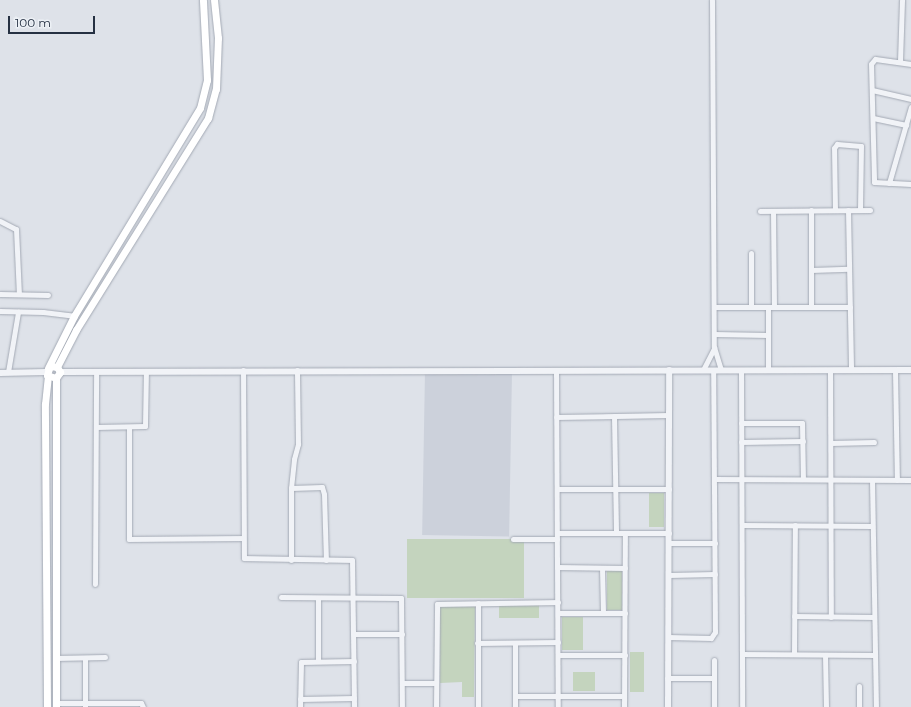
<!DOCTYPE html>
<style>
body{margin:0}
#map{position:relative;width:911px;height:707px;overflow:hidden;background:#dee2e9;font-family:Montserrat,sans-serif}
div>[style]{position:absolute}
.built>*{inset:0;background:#ccd1db;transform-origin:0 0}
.green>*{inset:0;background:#c4d4be;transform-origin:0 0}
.roads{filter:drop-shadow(0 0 1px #a3a9b4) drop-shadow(0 0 1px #a3a9b4)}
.minor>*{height:5px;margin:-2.5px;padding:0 2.5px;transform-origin:2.5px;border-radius:2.5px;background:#f1f3f7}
.tertiary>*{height:6px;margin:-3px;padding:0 3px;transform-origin:3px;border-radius:3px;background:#f1f3f7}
.secondary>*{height:7px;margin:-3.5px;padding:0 3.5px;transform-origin:3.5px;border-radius:3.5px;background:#fff}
span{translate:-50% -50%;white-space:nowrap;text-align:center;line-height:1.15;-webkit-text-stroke:3.5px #edf1f6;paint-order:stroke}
.scale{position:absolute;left:8px;top:16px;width:87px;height:18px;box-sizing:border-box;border:2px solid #253042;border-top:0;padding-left:5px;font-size:12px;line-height:14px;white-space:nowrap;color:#253042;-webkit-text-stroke:3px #edf1f6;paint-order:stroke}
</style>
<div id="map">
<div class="built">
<i style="left:425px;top:371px;width:87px;height:164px;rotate:1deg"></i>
</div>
<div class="green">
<i style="left:649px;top:493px;width:15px;height:34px"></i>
<i style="left:407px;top:539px;width:117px;height:59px"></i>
<i style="left:607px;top:571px;width:15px;height:39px"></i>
<i style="clip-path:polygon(475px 605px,474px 697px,462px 697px,462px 682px,440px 683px,439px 606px)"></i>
<i style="left:539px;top:605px;width:13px;height:40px;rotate:90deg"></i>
<i style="left:562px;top:617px;width:21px;height:33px"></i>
<i style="left:630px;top:652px;width:14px;height:40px"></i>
<i style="left:573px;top:672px;width:22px;height:19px"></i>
</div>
<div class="roads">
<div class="minor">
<i style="left:712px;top:0;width:347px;rotate:89.7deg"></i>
<i style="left:714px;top:347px;width:24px;rotate:73deg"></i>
<i style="left:900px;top:61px;width:61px;rotate:-88.1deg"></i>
<i style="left:911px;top:64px;width:36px;rotate:-172deg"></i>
<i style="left:875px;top:59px;width:6px;rotate:129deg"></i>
<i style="left:871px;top:64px;width:118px;rotate:88.5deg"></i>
<i style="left:874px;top:182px;width:37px;rotate:3deg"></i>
<i style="left:872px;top:90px;width:40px;rotate:13deg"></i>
<i style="left:873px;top:118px;width:34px;rotate:12deg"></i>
<i style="left:889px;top:183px;width:79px;rotate:-73.9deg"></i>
<i style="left:811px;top:210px;width:97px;rotate:90deg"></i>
<i style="left:835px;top:210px;width:62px;rotate:-90.9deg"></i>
<i style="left:834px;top:148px;width:5px;rotate:-53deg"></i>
<i style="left:837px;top:144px;width:24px;rotate:5deg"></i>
<i style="left:861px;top:146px;width:64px;rotate:90.9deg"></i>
<i style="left:848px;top:210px;width:160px;rotate:88.9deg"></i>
<i style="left:760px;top:211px;width:110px;rotate:-0.5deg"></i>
<i style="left:773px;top:211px;width:96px;rotate:89.4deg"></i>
<i style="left:0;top:221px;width:18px;rotate:27deg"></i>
<i style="left:16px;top:229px;width:65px;rotate:87.4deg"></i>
<i style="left:751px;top:253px;width:54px;rotate:90deg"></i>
<i style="left:751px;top:307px;width:99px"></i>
<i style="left:811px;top:270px;width:38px;rotate:-2deg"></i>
<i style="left:0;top:294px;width:48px;rotate:1.2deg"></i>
<i style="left:714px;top:307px;width:37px"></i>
<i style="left:0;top:311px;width:43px;rotate:1.3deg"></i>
<i style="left:43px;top:312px;width:31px;rotate:7deg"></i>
<i style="left:714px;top:334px;width:54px;rotate:1.1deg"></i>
<i style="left:243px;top:370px;width:188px;rotate:89.7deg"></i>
<i style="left:244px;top:558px;width:108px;rotate:1.1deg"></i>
<i style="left:352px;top:560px;width:147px;rotate:89.2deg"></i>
<i style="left:703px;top:370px;width:25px;rotate:-63deg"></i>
<i style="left:741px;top:370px;width:337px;rotate:89.8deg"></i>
<i style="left:768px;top:370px;width:63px;rotate:-90deg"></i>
<i style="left:830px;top:370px;width:247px;rotate:89.8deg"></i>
<i style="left:895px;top:370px;width:110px;rotate:89deg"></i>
<i style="left:556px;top:371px;width:336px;rotate:89.7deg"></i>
<i style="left:8px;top:372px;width:61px;rotate:-80.5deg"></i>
<i style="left:614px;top:416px;width:117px;rotate:89deg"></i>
<i style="left:556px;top:417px;width:113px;rotate:-1deg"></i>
<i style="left:741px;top:423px;width:61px"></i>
<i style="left:802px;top:423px;width:56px;rotate:89deg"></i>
<i style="left:96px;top:427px;width:49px;rotate:-1.2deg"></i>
<i style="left:145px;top:426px;width:55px;rotate:-89deg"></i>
<i style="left:129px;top:427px;width:112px;rotate:90deg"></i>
<i style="left:129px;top:539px;width:114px;rotate:-0.5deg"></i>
<i style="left:741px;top:442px;width:62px;rotate:-0.9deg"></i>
<i style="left:831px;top:443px;width:43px;rotate:-1.3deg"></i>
<i style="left:714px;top:479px;width:197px;rotate:0.3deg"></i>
<i style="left:872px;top:480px;width:227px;rotate:89deg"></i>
<i style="left:291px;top:488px;width:29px;rotate:-84deg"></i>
<i style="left:294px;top:459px;width:16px;rotate:-75deg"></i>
<i style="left:298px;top:444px;width:74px;rotate:-90.8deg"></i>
<i style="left:557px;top:489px;width:112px"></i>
<i style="left:742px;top:525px;width:130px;rotate:0.4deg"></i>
<i style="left:557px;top:533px;width:112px"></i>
<i style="left:513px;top:539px;width:44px"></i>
<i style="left:669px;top:543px;width:46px"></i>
<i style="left:291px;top:560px;width:72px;rotate:-90deg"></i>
<i style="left:291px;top:488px;width:31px;rotate:-2deg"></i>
<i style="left:322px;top:487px;width:7px;rotate:74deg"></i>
<i style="left:324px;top:494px;width:66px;rotate:88.3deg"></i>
<i style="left:557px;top:567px;width:68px;rotate:0.8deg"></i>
<i style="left:602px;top:568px;width:45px;rotate:88.7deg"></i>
<i style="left:669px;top:575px;width:46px;rotate:-1.2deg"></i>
<i style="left:95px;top:584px;width:212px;rotate:-89.7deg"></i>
<i style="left:281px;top:597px;width:120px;rotate:0.5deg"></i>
<i style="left:401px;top:598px;width:109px;rotate:89.5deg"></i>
<i style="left:318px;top:598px;width:63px;rotate:90deg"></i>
<i style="left:478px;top:603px;width:104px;rotate:90deg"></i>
<i style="left:558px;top:613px;width:67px"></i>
<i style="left:794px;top:616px;width:80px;rotate:0.7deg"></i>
<i style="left:353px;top:634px;width:49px"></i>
<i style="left:668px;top:637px;width:43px;rotate:1.3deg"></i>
<i style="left:711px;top:638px;width:7px;rotate:-56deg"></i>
<i style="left:715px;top:632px;width:262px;rotate:-90.4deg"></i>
<i style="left:477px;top:643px;width:81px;rotate:-0.7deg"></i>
<i style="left:742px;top:654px;width:133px;rotate:0.4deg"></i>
<i style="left:794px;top:654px;width:129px;rotate:-89.6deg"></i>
<i style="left:558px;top:655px;width:67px"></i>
<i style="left:825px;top:655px;width:52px;rotate:88.9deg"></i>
<i style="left:55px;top:658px;width:50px;rotate:-1.1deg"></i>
<i style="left:85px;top:658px;width:49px;rotate:90deg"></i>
<i style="left:714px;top:660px;width:47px;rotate:90deg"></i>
<i style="left:667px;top:678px;width:47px"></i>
<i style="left:402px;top:683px;width:34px"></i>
<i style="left:859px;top:686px;width:21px;rotate:90deg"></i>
<i style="left:515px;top:696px;width:109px"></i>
<i style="left:300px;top:699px;width:54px;rotate:-1.1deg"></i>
<i style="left:56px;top:703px;width:85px"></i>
<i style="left:141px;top:703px;width:4px;rotate:63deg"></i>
<i style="left:300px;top:707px;width:45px;rotate:-88.7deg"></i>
<i style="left:301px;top:662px;width:53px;rotate:-1.1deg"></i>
<i style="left:436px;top:707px;width:103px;rotate:-89.4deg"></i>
<i style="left:437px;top:604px;width:121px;rotate:-0.9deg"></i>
<i style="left:515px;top:707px;width:64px;rotate:-90deg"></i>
<i style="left:624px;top:707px;width:174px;rotate:-89.7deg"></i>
</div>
<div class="tertiary">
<i style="left:60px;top:372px;width:851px;rotate:-0.13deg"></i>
<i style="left:0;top:373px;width:46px;rotate:-1.2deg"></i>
<i style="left:668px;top:707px;width:337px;rotate:-89.8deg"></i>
</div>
<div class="secondary">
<i style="left:57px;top:367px;width:42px;rotate:-62.8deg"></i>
<i style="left:76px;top:330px;width:250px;rotate:-58.1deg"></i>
<i style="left:208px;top:118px;width:30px;rotate:-75deg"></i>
<i style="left:216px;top:89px;width:51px;rotate:-87.8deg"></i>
<i style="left:218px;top:38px;width:38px;rotate:-96deg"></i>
<i style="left:48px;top:368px;width:58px;rotate:-63.4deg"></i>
<i style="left:74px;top:316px;width:243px;rotate:-58.8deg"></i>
<i style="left:200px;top:108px;width:29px;rotate:-76deg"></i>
<i style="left:207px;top:80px;width:80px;rotate:-92.9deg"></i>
<i style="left:56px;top:378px;width:9px;rotate:-162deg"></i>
<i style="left:47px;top:375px;width:9px;rotate:-72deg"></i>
<i style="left:50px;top:366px;width:7px;rotate:8deg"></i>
<i style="left:57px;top:367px;width:6px;rotate:59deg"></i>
<i style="left:60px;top:372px;width:7px;rotate:124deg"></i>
<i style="left:56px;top:378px;width:329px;rotate:90deg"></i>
<i style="left:47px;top:707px;width:303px;rotate:-90.4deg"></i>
<i style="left:45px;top:404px;width:28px;rotate:-84deg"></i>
</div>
</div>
<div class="scale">100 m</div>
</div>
